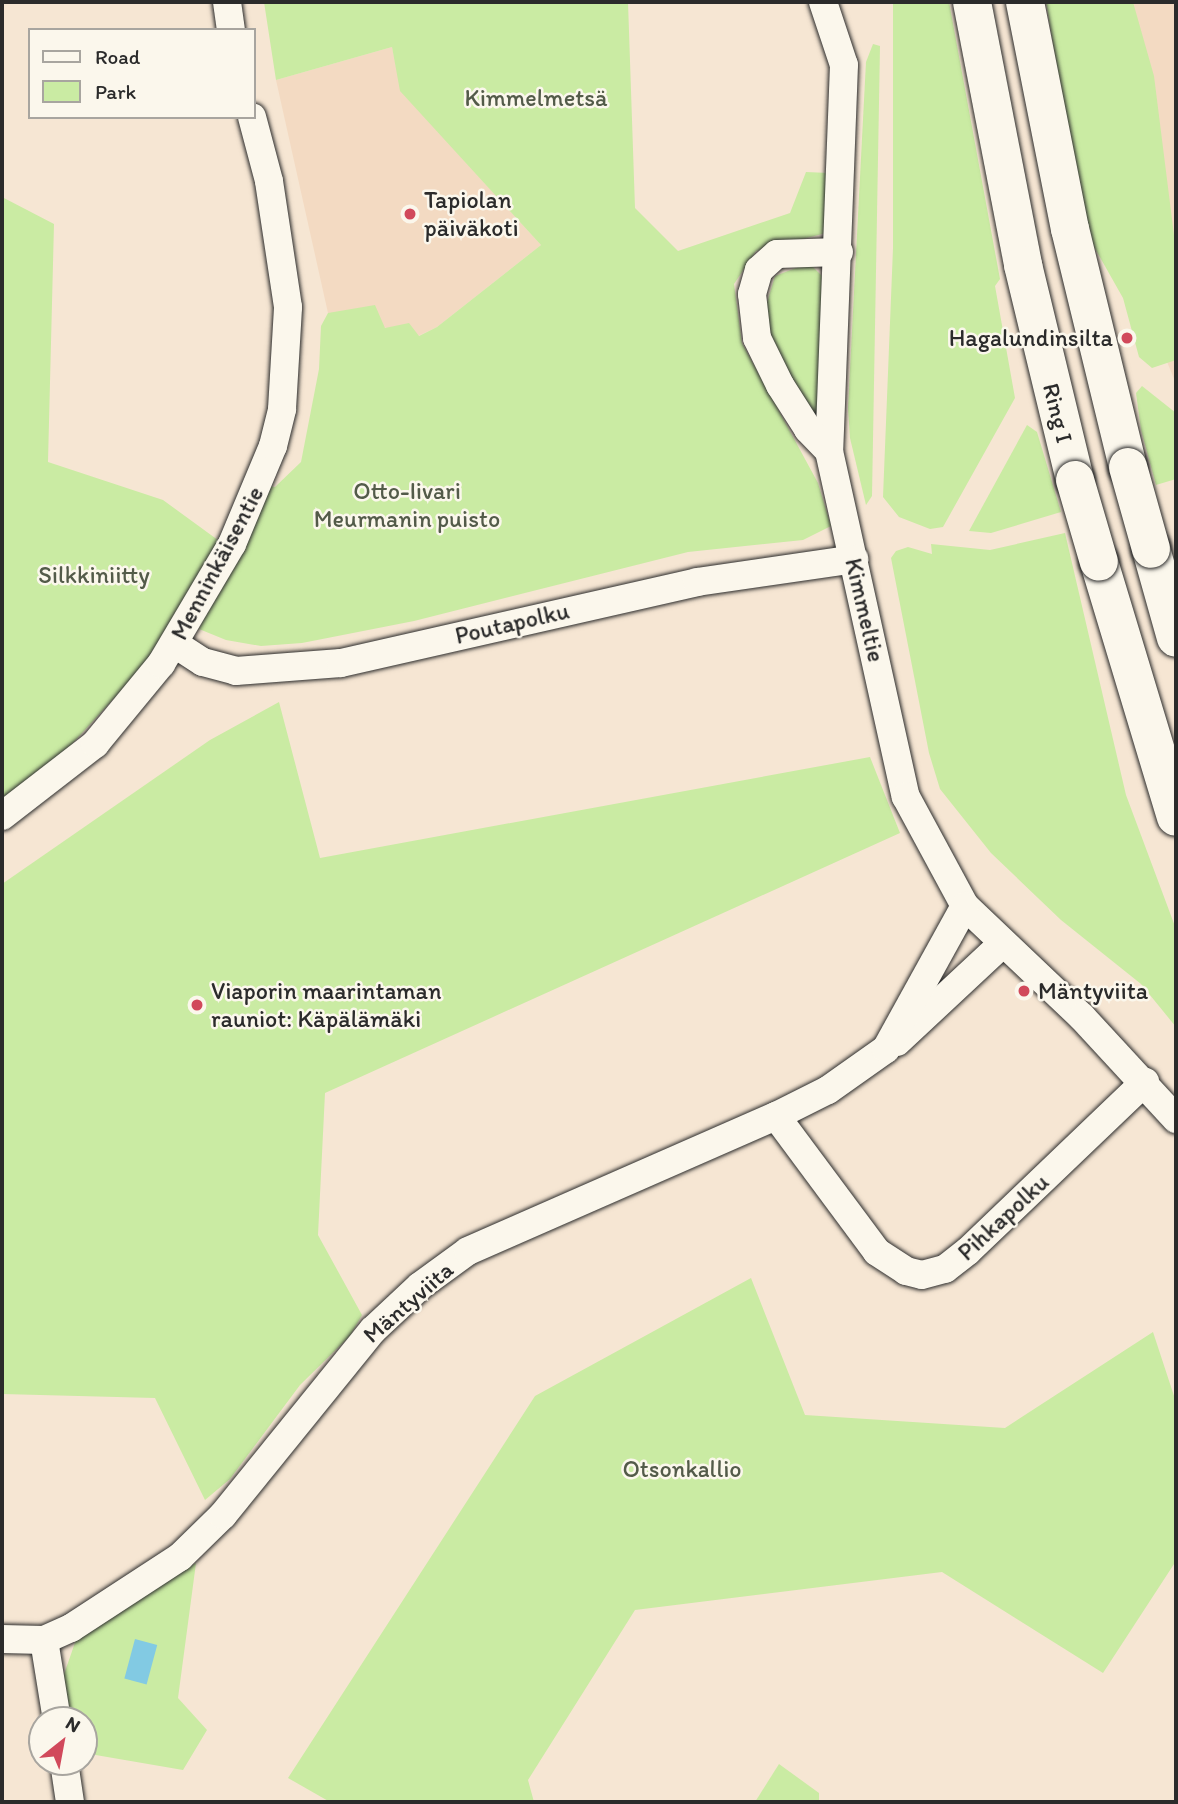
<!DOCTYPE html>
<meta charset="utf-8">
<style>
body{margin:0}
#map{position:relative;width:1178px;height:1804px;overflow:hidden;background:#f6e6d3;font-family:Itim,sans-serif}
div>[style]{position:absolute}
.built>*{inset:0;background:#f3dac2}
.green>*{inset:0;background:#caeba3}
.water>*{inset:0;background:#82cae3;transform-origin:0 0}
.roads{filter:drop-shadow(0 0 2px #2b2b2b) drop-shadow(0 0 2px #2b2b2b)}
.minor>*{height:28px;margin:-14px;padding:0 14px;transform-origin:14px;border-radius:14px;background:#fbf7ec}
.highway>*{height:38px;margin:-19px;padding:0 19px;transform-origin:19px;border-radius:19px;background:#fbf7ec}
.bridges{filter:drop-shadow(0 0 2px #2b2b2b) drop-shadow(0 0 2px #2b2b2b)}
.highway-bridge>*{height:38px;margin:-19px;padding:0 19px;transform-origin:19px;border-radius:19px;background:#fbf7ec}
.dots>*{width:19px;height:19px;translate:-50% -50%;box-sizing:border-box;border:4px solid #fbf7ec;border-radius:50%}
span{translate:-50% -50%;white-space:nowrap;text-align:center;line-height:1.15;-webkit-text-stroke:5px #fbf7ec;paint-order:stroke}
.park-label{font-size:24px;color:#535b49}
.poi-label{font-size:24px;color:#2b2b2b}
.left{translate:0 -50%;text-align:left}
.right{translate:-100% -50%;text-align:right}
.street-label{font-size:24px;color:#2b2b2b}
.frame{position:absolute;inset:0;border:4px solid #2b2b2b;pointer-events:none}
.legend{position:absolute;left:28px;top:28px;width:228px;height:91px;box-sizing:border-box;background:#fbf7ec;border:2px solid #a8a59f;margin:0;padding:9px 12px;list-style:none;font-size:21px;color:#2b2b2b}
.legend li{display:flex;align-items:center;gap:14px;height:35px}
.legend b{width:35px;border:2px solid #a8a59f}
.north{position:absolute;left:28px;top:1706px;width:70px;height:70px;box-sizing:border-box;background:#fbf7ec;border:2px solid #a8a59f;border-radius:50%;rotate:31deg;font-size:19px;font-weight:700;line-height:28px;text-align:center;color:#2b2b2b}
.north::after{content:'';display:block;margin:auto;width:24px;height:32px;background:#d1495b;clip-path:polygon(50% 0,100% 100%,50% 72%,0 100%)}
</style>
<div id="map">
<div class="built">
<i style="clip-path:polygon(1095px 2px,1176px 2px,1176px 384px,1151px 322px)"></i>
<i style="clip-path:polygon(392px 47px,401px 91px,541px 245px,437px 327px,418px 336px,328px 313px,276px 80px)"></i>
</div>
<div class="green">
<i style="clip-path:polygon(264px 2px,628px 2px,635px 208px,678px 251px,790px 213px,806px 172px,829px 173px,826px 233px,756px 251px,734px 284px,742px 343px,818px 483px,831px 526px,803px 540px,688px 552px,414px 621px,302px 643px,261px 646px,226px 640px,199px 629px,268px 486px,275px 487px,301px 462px,319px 369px,321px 326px,328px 313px,375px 305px,385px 328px,409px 323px,419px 336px,437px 327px,541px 245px,400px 91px,392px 47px,276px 80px)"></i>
<i style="clip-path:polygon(893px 2px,949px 2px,1000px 279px,995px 286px,1015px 398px,943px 527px,930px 529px,899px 517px,883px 497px,893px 248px)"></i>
<i style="clip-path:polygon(1046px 2px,1133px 2px,1154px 76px,1175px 243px,1176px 360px,1152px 368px,1139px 357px,1123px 298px,1084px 229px)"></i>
<i style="clip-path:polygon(873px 44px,880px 46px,872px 496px,866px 505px,850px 438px,848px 408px,866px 62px)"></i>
<i style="clip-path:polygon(2px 197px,54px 224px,48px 462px,163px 500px,222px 543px,140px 670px,61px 756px,2px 799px)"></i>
<i style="clip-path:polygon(809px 263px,824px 278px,819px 413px,807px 417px,762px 319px,775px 276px)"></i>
<i style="clip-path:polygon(1142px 386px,1176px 413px,1176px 479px,1156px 485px,1141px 430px,1136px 393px)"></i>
<i style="clip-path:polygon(1027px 425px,1037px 432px,1061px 512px,991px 533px,969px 531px)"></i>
<i style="clip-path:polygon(1065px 533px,1126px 795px,1176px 929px,1176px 1027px,1141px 984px,1061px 920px,991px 853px,940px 789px,929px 753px,891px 558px,896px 551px,908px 547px,932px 554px,931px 544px,990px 550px)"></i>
<i style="clip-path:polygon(279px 702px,320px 858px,870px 757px,900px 833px,325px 1093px,318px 1235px,362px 1315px,350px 1336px,300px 1385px,230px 1479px,205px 1500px,155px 1398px,2px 1394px,2px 884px,210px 740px)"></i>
<i style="clip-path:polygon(751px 1278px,805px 1415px,1005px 1428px,1153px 1332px,1176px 1402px,1176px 1561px,1103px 1673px,942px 1572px,635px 1610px,528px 1780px,534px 1802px,330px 1802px,288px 1778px,535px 1396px)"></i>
<i style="clip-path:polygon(196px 1563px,178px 1698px,207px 1730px,183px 1770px,84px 1753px,84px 1720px,68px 1720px,63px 1677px,77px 1637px)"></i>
<i style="clip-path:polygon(779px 1764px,819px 1793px,819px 1802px,755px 1802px)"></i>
</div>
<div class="water">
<i style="left:135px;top:1639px;width:23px;height:41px;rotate:15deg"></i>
</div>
<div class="roads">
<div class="minor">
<i style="left:227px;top:2px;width:28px;rotate:82deg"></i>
<i style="left:823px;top:2px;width:66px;rotate:71.6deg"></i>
<i style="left:844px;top:65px;width:386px;rotate:92.2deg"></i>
<i style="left:829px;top:451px;width:354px;rotate:77.5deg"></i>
<i style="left:906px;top:797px;width:124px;rotate:61.6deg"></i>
<i style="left:965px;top:906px;width:161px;rotate:43.5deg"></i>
<i style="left:1082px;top:1017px;width:139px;rotate:47.3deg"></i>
<i style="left:829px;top:451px;width:30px;rotate:-134deg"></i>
<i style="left:808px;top:429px;width:52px;rotate:-122.5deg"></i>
<i style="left:780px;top:385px;width:52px;rotate:-116.1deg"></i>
<i style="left:757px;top:338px;width:44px;rotate:-96.5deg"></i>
<i style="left:752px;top:294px;width:25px;rotate:-74deg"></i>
<i style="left:759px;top:270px;width:24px;rotate:-42deg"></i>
<i style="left:777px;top:254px;width:62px;rotate:-1.8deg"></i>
<i style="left:175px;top:644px;width:33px;rotate:33deg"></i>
<i style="left:203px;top:662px;width:34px;rotate:15deg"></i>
<i style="left:236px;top:671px;width:105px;rotate:-4.4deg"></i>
<i style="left:341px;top:663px;width:365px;rotate:-12.8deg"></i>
<i style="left:697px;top:582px;width:159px;rotate:-8.3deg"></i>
<i style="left:2px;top:816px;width:118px;rotate:-37.7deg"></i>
<i style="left:95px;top:744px;width:104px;rotate:-50.5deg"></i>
<i style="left:161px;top:664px;width:139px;rotate:-59.4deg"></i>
<i style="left:232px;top:544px;width:106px;rotate:-67.3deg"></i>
<i style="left:273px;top:446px;width:38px;rotate:-76deg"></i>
<i style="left:282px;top:409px;width:102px;rotate:-86.6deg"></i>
<i style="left:288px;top:307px;width:127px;rotate:-98.6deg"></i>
<i style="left:269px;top:181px;width:66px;rotate:-104.9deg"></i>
<i style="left:897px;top:1042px;width:144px;rotate:-43deg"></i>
<i style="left:776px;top:1116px;width:169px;rotate:53.4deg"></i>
<i style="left:877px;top:1252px;width:35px;rotate:33deg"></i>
<i style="left:906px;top:1271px;width:16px;rotate:14deg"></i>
<i style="left:922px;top:1275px;width:24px;rotate:-15deg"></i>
<i style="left:945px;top:1269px;width:29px;rotate:-38deg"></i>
<i style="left:968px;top:1251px;width:245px;rotate:-43.7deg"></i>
<i style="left:2px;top:1639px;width:42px;rotate:1.4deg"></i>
<i style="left:44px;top:1640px;width:30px;rotate:-24deg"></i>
<i style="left:71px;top:1628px;width:130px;rotate:-33.1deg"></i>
<i style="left:180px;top:1557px;width:60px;rotate:-44.3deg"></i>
<i style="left:223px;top:1515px;width:238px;rotate:-51deg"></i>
<i style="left:373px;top:1330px;width:64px;rotate:-43.1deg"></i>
<i style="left:420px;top:1286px;width:59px;rotate:-36.1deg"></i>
<i style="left:468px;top:1251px;width:336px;rotate:-23.7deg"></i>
<i style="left:776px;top:1116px;width:58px;rotate:-26.6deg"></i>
<i style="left:828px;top:1090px;width:71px;rotate:-35.3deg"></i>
<i style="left:886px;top:1049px;width:163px;rotate:-61.1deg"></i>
<i style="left:44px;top:1640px;width:81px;rotate:80.8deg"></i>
<i style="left:64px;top:1762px;width:40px;rotate:81.5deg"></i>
</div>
<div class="highway">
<i style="left:972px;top:2px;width:268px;rotate:79deg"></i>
<i style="left:1023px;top:265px;width:221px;rotate:76.4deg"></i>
<i style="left:1025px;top:2px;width:231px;rotate:78.8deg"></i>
<i style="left:1070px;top:229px;width:245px;rotate:76.3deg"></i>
<i style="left:1151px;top:549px;width:92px;rotate:74.3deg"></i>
<i style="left:1099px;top:562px;width:266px;rotate:73.2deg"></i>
</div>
</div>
<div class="bridges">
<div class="highway-bridge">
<i style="left:1128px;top:467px;width:85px;rotate:74.3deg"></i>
<i style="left:1075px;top:480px;width:85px;rotate:73.7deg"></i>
</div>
</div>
<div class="dots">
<i style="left:410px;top:214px;background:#d1495b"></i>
<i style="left:1127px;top:338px;background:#d1495b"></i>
<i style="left:1024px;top:991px;background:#d1495b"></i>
<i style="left:197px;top:1005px;background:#d1495b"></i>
</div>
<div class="park-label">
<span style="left:536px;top:98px">Kimmelmetsä</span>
<span style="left:407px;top:505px">Otto-Iivari<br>Meurmanin puisto</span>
<span style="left:94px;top:575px">Silkkiniitty</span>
<span style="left:682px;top:1469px">Otsonkallio</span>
</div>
<div class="poi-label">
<span class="left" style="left:424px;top:214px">Tapiolan<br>päiväkoti</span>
<span class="right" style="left:1113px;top:338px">Hagalundinsilta</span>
<span class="left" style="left:211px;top:1005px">Viaporin maarintaman<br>rauniot: Käpälämäki</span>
<span class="left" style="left:1038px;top:991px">Mäntyviita</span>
</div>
<div class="street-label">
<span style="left:1058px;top:413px;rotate:76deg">Ring I</span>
<span style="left:217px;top:563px;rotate:-62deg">Menninkäisentie</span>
<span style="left:865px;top:610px;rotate:77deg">Kimmeltie</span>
<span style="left:512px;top:623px;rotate:-13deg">Poutapolku</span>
<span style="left:1003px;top:1217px;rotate:-43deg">Pihkapolku</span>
<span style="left:408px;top:1302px;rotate:-41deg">Mäntyviita</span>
</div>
<div class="frame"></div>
<ul class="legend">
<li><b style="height:9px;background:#fbf7ec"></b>Road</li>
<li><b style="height:19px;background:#caeba3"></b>Park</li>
</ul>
<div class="north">N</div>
</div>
